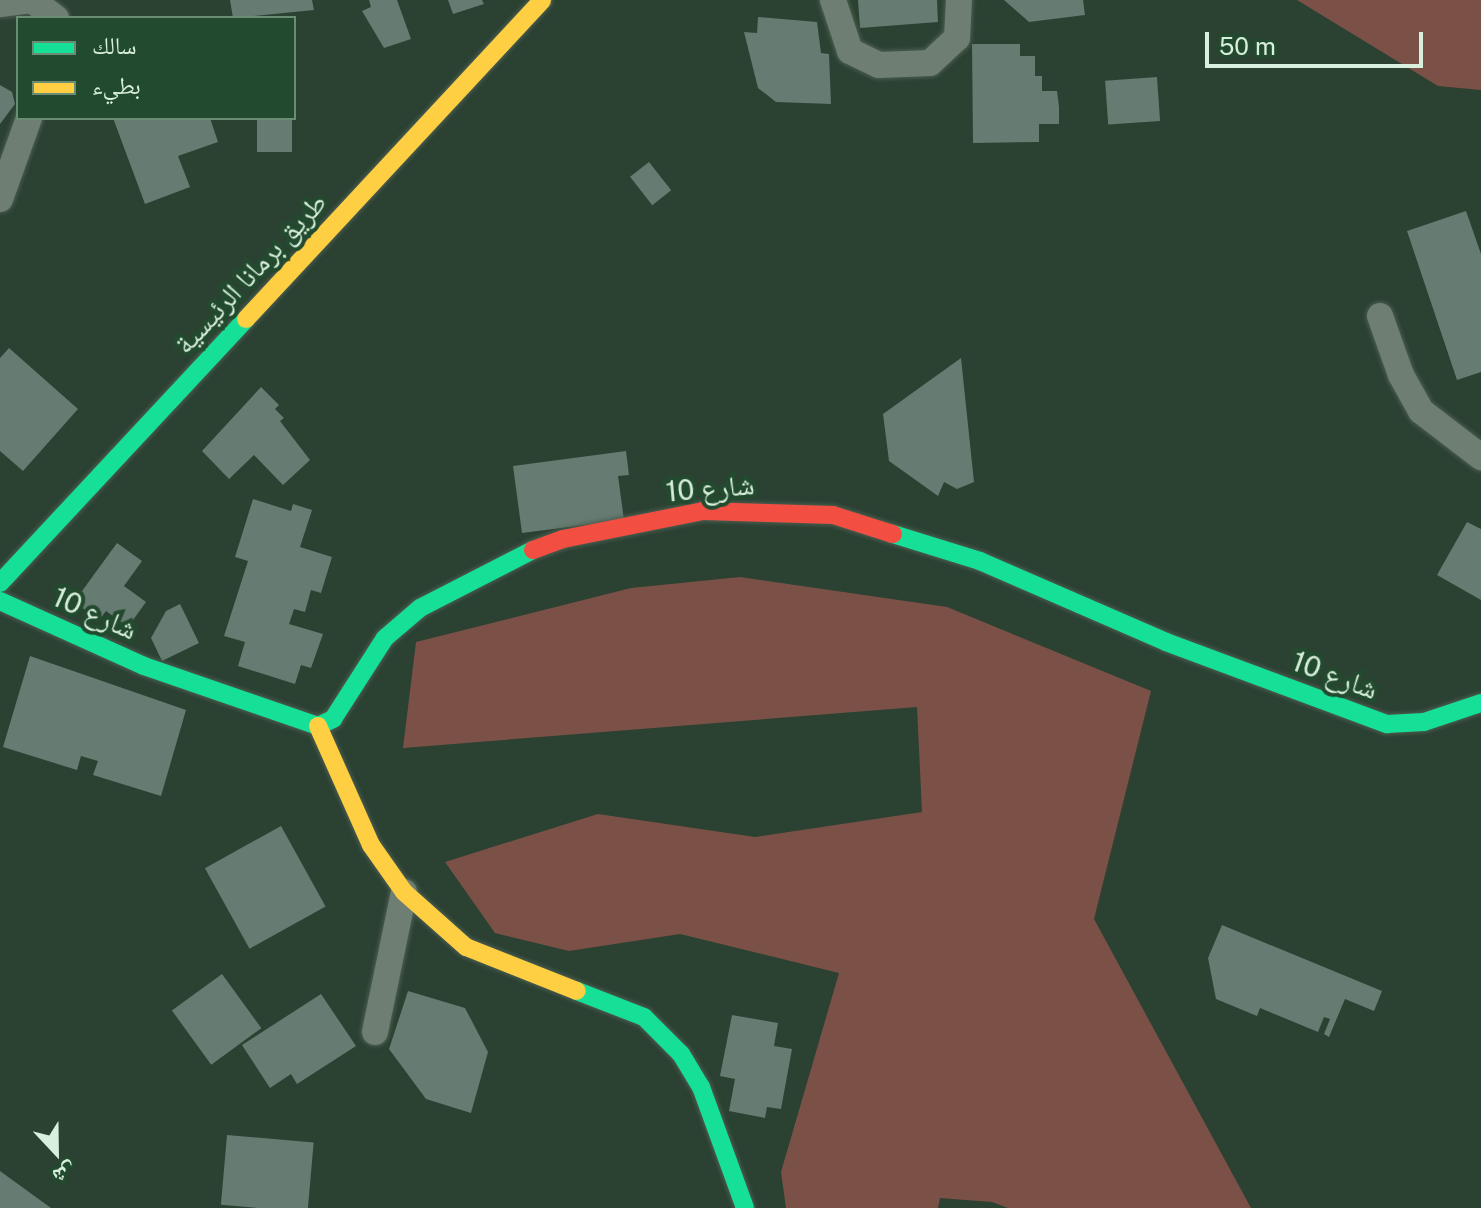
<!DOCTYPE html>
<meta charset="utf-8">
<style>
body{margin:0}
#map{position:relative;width:1481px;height:1208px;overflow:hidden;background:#2b4132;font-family:"Public Sans","Noto Naskh Arabic",sans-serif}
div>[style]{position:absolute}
.green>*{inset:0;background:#7b5147}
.building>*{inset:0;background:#667b71;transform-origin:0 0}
.roads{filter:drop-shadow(0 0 2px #4b5e50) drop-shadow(0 0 2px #4b5e50)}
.street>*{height:26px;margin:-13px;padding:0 13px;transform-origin:13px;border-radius:13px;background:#6f7e73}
.fast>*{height:18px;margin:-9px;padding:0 9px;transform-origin:9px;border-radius:9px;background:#16e098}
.slow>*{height:18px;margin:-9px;padding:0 9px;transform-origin:9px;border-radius:9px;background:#ffcf43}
.jam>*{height:18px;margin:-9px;padding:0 9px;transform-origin:9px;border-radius:9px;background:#f24e42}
span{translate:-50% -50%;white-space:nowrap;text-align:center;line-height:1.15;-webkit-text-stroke:8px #224a2e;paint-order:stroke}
.street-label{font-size:28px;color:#d9efdd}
.legend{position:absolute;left:16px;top:16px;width:280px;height:104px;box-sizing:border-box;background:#224a2e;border:2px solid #6b8c74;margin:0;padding:10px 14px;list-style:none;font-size:24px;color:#d9efdd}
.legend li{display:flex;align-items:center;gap:16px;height:40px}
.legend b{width:40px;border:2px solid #6b8c74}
.north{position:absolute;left:16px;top:1112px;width:80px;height:80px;-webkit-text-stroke:6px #224a2e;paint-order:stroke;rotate:158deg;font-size:22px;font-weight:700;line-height:32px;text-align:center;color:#d9efdd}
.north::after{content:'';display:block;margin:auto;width:28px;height:36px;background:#d9efdd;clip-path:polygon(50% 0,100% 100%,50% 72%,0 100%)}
.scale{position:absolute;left:1205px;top:32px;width:218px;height:36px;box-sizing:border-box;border:4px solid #d9efdd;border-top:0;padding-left:10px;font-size:24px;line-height:28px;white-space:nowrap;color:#d9efdd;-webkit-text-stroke:6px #224a2e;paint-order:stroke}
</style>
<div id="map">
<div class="green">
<i style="clip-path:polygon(1297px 0,1481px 0,1481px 90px,1438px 86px)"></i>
<i style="clip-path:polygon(740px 577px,947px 607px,1151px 691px,1094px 919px,1251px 1208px,1008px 1208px,992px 1202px,940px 1198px,938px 1208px,786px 1208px,781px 1172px,839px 973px,680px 934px,569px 951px,495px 933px,445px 862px,598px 814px,755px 837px,922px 812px,917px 707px,403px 748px,416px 642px,631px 588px)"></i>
</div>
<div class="building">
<i style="clip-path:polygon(230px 0,312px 0,314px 10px,233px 18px)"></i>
<i style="clip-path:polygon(369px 0,397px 0,411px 39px,384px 48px,362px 11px,371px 7px)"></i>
<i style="clip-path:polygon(448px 0,482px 0,484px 4px,453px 14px)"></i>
<i style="clip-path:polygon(858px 0,937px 0,938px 22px,860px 28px)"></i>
<i style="clip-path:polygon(1004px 0,1083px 0,1085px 15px,1029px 22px)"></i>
<i style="clip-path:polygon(758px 17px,817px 22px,821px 53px,829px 54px,831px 104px,776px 102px,758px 88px,744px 32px,757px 33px)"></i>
<i style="clip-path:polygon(972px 44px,1020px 44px,1020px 56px,1035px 56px,1035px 76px,1042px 76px,1042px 91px,1057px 91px,1059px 107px,1059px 124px,1039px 124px,1039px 142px,973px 143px)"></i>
<i style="left:1157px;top:77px;width:44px;height:52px;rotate:86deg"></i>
<i style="clip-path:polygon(0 85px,12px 92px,15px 104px,0 124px)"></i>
<i style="clip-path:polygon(113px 118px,210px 118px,218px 142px,178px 156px,190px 187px,145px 204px)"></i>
<i style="left:257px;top:118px;width:35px;height:34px"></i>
<i style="left:649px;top:162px;width:36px;height:24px;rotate:52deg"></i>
<i style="clip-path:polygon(1466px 211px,1481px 254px,1481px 372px,1457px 380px,1407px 231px)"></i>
<i style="clip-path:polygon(9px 348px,78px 409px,23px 471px,0 451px,0 358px)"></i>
<i style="clip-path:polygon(961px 358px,974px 482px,957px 489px,944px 482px,938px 496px,889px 461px,883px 414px)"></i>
<i style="clip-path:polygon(261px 387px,279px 405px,275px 409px,284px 418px,280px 421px,310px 460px,283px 485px,254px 455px,229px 479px,202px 451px)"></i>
<i style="clip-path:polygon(626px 451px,629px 475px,618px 476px,624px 520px,522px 533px,513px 466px)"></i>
<i style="clip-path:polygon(253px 499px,291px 511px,293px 504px,312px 510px,300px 547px,332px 557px,321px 593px,311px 590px,305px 612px,294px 609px,289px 624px,323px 634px,311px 668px,301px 665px,295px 684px,238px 666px,245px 642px,224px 636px,248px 561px,235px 557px)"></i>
<i style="clip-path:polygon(1467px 522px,1481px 529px,1481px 600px,1437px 575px)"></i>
<i style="clip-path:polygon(117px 543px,142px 561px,124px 586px,146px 602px,128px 627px,106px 611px,99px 620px,74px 602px)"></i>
<i style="clip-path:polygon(180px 604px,199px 643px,162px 661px,151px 638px,166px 611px)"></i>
<i style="clip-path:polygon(30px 656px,186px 710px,161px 796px,93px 775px,98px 761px,81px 756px,77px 770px,3px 747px)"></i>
<i style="left:281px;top:826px;width:92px;height:87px;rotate:61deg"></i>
<i style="clip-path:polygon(1222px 925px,1382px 991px,1374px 1011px,1345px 999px,1329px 1037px,1324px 1034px,1330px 1019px,1324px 1017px,1318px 1032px,1260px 1008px,1257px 1016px,1216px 999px,1208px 958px)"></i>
<i style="left:222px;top:974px;width:67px;height:62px;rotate:54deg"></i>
<i style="clip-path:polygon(408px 991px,465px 1008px,488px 1052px,471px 1113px,426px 1099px,389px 1049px)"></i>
<i style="clip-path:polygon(321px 994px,356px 1046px,297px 1084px,291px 1074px,270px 1088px,242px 1045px)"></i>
<i style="clip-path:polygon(732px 1015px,778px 1023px,774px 1046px,792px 1049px,781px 1109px,767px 1107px,765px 1118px,729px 1111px,735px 1079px,720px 1076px)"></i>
<i style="left:227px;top:1135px;width:87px;height:70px;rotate:5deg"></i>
<i style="clip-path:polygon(0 1171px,51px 1208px,0 1208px)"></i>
</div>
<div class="roads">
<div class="street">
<i style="left:833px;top:0;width:54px;rotate:71.6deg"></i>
<i style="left:850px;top:51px;width:32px;rotate:26deg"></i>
<i style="left:879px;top:65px;width:51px;rotate:-2.2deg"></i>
<i style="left:930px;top:63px;width:37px;rotate:-43deg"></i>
<i style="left:957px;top:38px;width:38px;rotate:-87deg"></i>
<i style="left:0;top:4px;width:32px;rotate:-7deg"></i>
<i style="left:32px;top:0;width:30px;rotate:37deg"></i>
<i style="left:0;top:199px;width:86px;rotate:-70.3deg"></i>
<i style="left:1380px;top:316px;width:63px;rotate:70.4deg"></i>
<i style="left:1401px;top:375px;width:41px;rotate:60.9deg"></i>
<i style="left:1421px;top:411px;width:76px;rotate:37.5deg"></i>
<i style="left:375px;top:1032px;width:143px;rotate:-78.3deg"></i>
</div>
<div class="fast">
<i style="left:893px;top:534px;width:91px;rotate:17.2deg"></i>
<i style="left:980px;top:561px;width:203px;rotate:23.5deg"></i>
<i style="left:1166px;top:642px;width:236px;rotate:20.4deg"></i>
<i style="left:1387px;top:724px;width:37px;rotate:-3deg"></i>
<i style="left:1424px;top:722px;width:60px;rotate:-18.4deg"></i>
<i style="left:0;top:583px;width:361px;rotate:-47deg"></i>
<i style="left:0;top:601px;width:158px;rotate:24.3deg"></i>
<i style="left:144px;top:666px;width:184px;rotate:19deg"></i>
<i style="left:318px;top:726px;width:17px;rotate:-25deg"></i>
<i style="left:333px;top:719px;width:96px;rotate:-57.3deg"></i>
<i style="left:385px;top:638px;width:46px;rotate:-40.6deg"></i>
<i style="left:420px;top:608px;width:127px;rotate:-27.2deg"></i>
<i style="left:577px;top:991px;width:72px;rotate:21.2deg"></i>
<i style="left:644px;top:1017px;width:52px;rotate:45deg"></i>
<i style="left:681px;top:1054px;width:39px;rotate:59deg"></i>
<i style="left:701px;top:1087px;width:129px;rotate:70deg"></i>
</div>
<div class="slow">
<i style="left:246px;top:319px;width:435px;rotate:-47.1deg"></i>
<i style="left:318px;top:726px;width:130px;rotate:66deg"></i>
<i style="left:371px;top:845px;width:57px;rotate:54.9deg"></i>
<i style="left:404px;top:892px;width:83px;rotate:41.6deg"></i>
<i style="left:466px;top:947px;width:119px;rotate:21.6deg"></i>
</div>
<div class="jam">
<i style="left:533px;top:550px;width:32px;rotate:-20deg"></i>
<i style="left:563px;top:539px;width:143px;rotate:-11.3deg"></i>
<i style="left:703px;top:511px;width:130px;rotate:1.8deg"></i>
<i style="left:833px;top:515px;width:63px;rotate:17.6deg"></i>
</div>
</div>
<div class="street-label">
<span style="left:250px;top:273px;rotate:-47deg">طريق برمانا الرئيسية</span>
<span style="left:710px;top:488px;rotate:-5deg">شارع 10</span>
<span style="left:95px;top:613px;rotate:24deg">شارع 10</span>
<span style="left:1335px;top:675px;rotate:20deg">شارع 10</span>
</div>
<ul class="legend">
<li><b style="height:10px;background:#16e098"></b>سالك</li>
<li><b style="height:10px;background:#ffcf43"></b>بطيء</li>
</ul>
<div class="north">ش</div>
<div class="scale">50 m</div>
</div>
